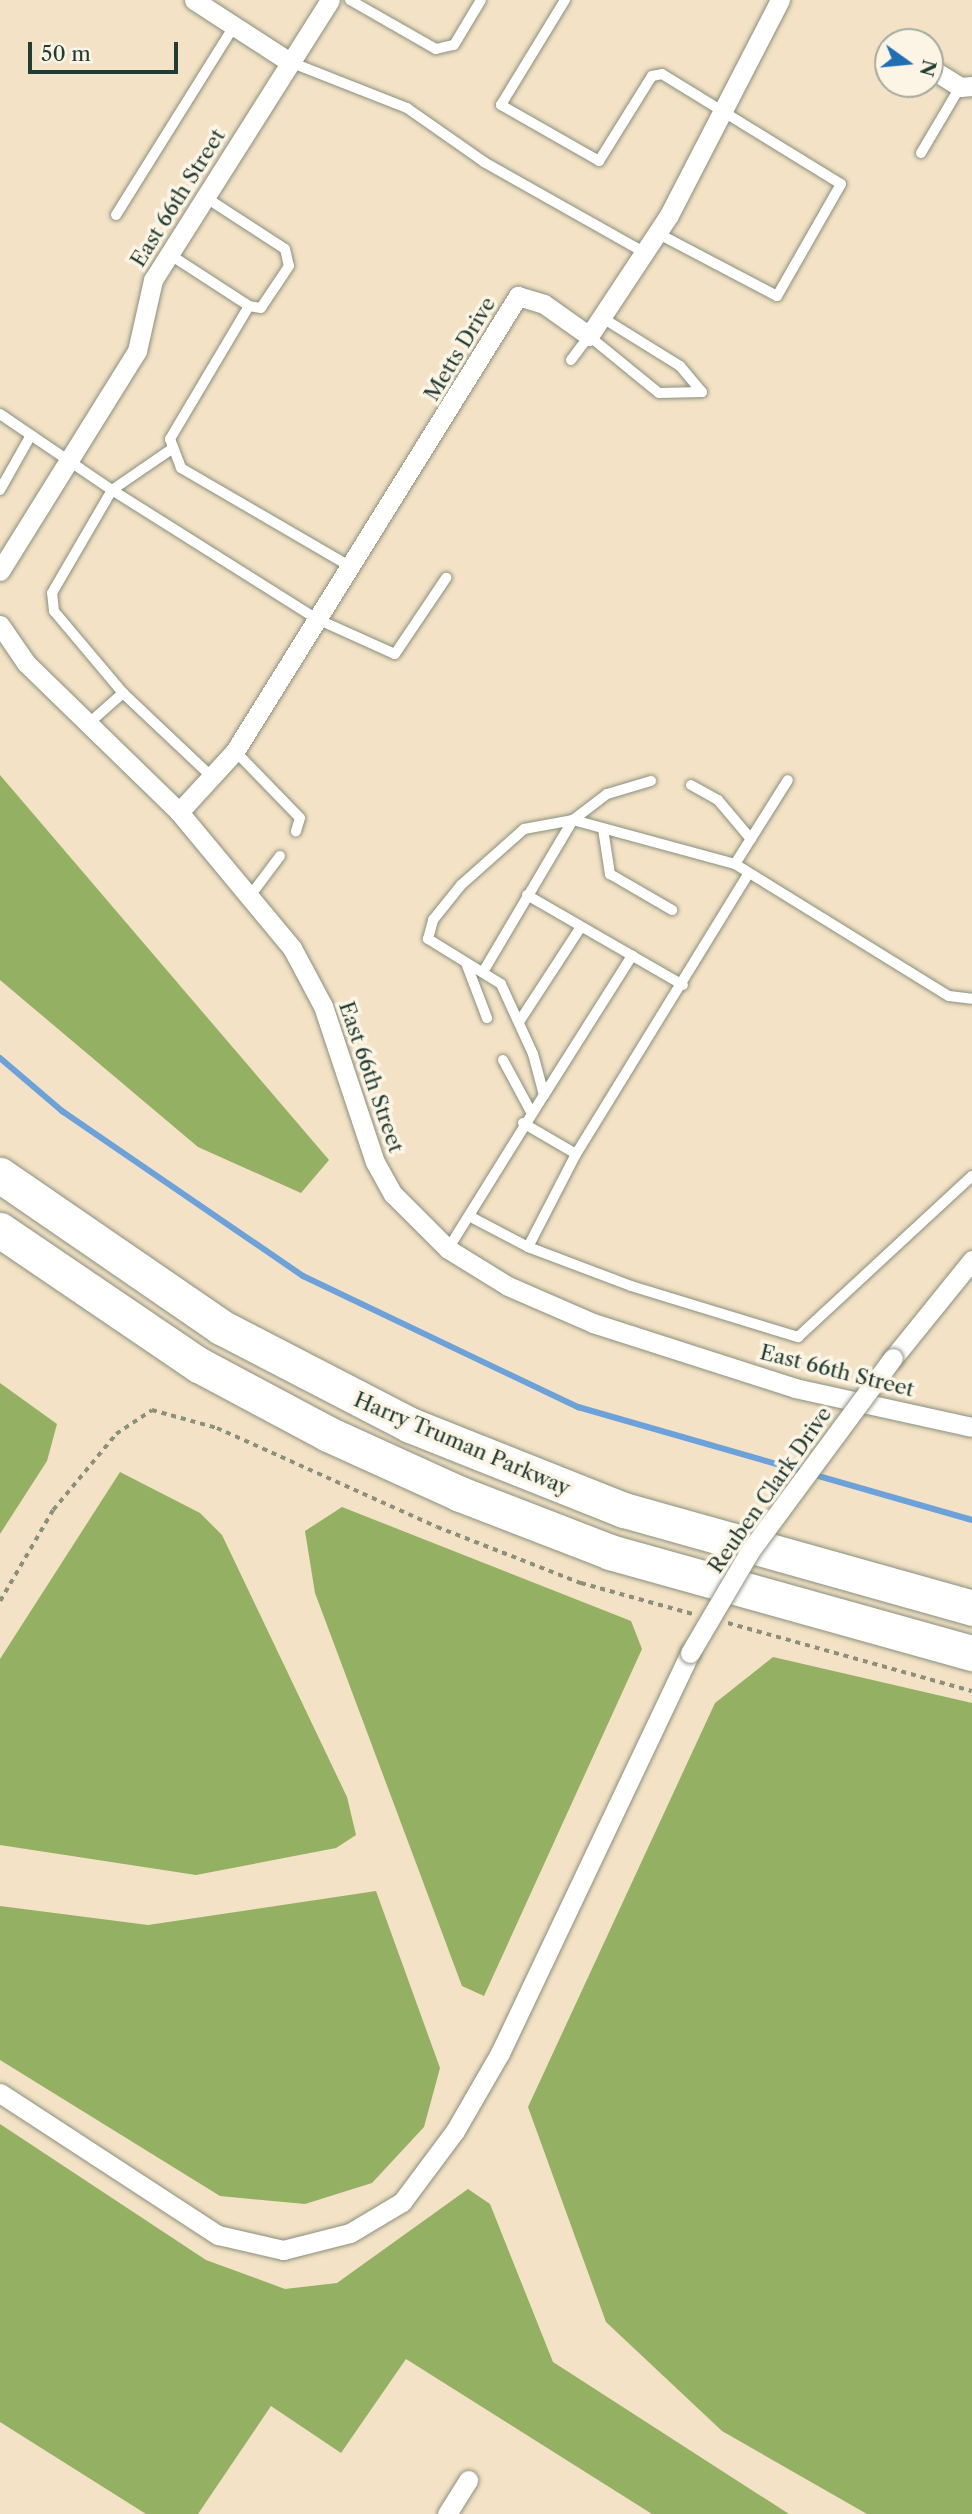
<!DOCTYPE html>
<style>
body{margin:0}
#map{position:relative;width:972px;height:2514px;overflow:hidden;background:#f3e2c5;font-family:"Libre Caslon Text",serif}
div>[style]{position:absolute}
.forest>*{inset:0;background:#94b062}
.stream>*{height:6px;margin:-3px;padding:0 3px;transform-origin:3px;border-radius:3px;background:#6ca1d9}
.path>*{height:3.5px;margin-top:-1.75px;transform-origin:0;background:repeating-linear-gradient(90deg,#89907c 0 5px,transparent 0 10px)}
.roads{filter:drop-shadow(0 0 2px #89907c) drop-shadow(0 0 2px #89907c)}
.service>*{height:10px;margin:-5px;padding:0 5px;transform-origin:5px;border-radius:5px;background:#fff}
.minor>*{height:19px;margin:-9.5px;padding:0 9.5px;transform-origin:9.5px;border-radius:9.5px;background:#fff}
.motorway>*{height:35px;margin:-17.5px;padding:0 17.5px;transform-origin:17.5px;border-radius:17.5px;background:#fff}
.bridges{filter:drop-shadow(0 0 2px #89907c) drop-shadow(0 0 2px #89907c)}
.minor-bridge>*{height:19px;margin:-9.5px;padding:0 9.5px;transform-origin:9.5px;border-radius:9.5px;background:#fff}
span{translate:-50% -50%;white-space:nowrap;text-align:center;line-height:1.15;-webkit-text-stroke:7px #fcf5e5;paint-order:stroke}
.street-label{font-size:21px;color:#1f3d34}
.north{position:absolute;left:874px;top:28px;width:70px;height:70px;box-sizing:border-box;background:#fcf5e5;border:2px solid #a4ab9e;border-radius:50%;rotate:105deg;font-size:19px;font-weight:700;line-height:28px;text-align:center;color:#1f3d34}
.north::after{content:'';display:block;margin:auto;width:24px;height:32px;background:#1f6fb2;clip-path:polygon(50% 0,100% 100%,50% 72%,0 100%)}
.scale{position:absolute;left:28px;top:42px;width:150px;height:32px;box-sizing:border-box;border:4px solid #1f3d34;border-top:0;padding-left:9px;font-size:21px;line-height:24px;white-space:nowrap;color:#1f3d34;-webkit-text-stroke:5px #fcf5e5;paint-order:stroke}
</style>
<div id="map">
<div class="forest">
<i style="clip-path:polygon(0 775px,329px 1160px,301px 1193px,198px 1147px,0 980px)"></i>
<i style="clip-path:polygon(0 1383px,57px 1424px,47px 1461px,0 1534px)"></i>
<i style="clip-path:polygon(120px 1472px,200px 1513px,222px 1535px,347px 1797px,356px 1835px,336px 1848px,196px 1875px,0 1845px,0 1659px)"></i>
<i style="clip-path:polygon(342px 1507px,631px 1621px,642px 1649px,484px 1996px,462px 1986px,315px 1593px,305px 1531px)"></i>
<i style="clip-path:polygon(773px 1657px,972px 1703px,972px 2514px,867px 2514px,722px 2431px,606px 2322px,528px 2107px,715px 1703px)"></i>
<i style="clip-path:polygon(376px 1891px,440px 2068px,424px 2127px,372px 2183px,305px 2204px,220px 2196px,0 2060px,0 1906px,148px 1925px)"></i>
<i style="clip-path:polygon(0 2124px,206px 2260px,285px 2289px,337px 2283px,468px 2189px,490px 2204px,553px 2362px,789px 2514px,652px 2514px,406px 2359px,341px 2453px,271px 2406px,198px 2514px,146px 2514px,0 2422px)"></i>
</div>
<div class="stream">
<i style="left:0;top:1058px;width:82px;rotate:40.5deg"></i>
<i style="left:62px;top:1111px;width:292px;rotate:34.4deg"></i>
<i style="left:303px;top:1276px;width:305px;rotate:25.5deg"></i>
<i style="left:578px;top:1407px;width:410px;rotate:16deg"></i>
</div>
<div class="path">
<i style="left:0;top:1601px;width:105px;rotate:-59.8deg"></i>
<i style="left:53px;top:1510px;width:99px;rotate:-50.3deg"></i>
<i style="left:116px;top:1434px;width:43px;rotate:-33.7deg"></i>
<i style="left:152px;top:1410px;width:67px;rotate:15.5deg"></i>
<i style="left:217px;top:1428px;width:241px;rotate:24.2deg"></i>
<i style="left:437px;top:1527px;width:155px;rotate:21.3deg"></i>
<i style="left:581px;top:1583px;width:116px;rotate:15.5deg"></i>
<i style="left:728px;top:1623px;width:253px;rotate:15.6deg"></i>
</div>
<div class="roads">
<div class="service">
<i style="left:350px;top:0;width:99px;rotate:29.7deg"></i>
<i style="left:436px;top:49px;width:18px;rotate:-13deg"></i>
<i style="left:454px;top:45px;width:52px;rotate:-59deg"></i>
<i style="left:565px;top:0;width:123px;rotate:121.4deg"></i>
<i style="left:501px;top:105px;width:113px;rotate:29.7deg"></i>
<i style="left:599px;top:161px;width:100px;rotate:-58.1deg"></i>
<i style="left:652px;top:76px;width:10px;rotate:-11deg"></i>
<i style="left:662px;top:74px;width:210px;rotate:31.6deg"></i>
<i style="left:841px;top:184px;width:129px;rotate:119.7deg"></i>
<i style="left:777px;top:296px;width:136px;rotate:-152.3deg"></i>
<i style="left:290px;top:62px;width:126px;rotate:21.5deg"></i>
<i style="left:407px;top:108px;width:94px;rotate:35deg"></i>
<i style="left:484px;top:162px;width:184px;rotate:29.4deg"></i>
<i style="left:921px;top:153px;width:77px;rotate:-59.4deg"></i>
<i style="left:205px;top:197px;width:95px;rotate:33deg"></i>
<i style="left:285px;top:249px;width:17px;rotate:77deg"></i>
<i style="left:289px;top:266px;width:50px;rotate:123.7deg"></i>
<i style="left:261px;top:308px;width:12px;rotate:-171deg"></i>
<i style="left:249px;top:306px;width:155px;rotate:120.7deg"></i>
<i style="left:170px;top:439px;width:31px;rotate:69deg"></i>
<i style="left:181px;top:468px;width:199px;rotate:30.2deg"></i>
<i style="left:116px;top:215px;width:223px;rotate:-58deg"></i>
<i style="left:169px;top:254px;width:95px;rotate:33deg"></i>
<i style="left:601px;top:317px;width:93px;rotate:31.8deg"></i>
<i style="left:680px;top:366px;width:34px;rotate:50deg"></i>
<i style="left:571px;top:360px;width:30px;rotate:-53deg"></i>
<i style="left:589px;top:336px;width:90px;rotate:39.2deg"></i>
<i style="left:659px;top:393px;width:43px;rotate:-1.3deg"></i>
<i style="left:0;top:414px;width:135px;rotate:34.2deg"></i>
<i style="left:112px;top:490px;width:74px;rotate:-34.5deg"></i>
<i style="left:0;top:490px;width:63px;rotate:-60.6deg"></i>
<i style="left:123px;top:693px;width:124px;rotate:43.4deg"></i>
<i style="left:88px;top:724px;width:47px;rotate:-41.5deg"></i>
<i style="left:123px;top:693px;width:107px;rotate:-130.1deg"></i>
<i style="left:54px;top:611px;width:18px;rotate:-96deg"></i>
<i style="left:52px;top:593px;width:119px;rotate:-59.8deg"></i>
<i style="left:112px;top:490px;width:242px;rotate:32.2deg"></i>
<i style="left:317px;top:619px;width:85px;rotate:24.2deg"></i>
<i style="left:395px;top:654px;width:92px;rotate:-56.1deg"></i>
<i style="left:235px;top:751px;width:93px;rotate:45.9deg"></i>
<i style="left:300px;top:818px;width:14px;rotate:107deg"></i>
<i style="left:691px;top:785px;width:31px;rotate:29deg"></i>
<i style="left:718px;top:800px;width:51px;rotate:49.8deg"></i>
<i style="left:603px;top:829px;width:46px;rotate:81.2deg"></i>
<i style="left:610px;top:874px;width:72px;rotate:30.1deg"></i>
<i style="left:735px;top:864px;width:99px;rotate:-57.8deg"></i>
<i style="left:527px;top:895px;width:180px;rotate:30deg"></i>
<i style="left:250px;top:896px;width:50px;rotate:-53.1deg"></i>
<i style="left:466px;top:963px;width:59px;rotate:69.1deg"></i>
<i style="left:483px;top:972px;width:177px;rotate:-59.4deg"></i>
<i style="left:573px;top:820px;width:43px;rotate:-37.4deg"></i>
<i style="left:607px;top:794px;width:46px;rotate:-16.5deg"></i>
<i style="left:519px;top:1022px;width:113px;rotate:-56.9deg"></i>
<i style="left:503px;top:1060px;width:59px;rotate:61.7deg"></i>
<i style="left:544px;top:1095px;width:165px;rotate:-57.7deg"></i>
<i style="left:523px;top:1123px;width:61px;rotate:30.3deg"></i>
<i style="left:469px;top:1216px;width:67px;rotate:27.7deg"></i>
<i style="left:528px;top:1247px;width:110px;rotate:20.7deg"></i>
<i style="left:631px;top:1286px;width:175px;rotate:17deg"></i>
<i style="left:798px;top:1337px;width:237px;rotate:-42.8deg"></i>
<i style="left:528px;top:1247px;width:105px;rotate:-62.7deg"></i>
<i style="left:576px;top:1154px;width:330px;rotate:-58.4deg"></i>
<i style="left:448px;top:1249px;width:181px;rotate:-58.1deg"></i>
<i style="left:544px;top:1095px;width:42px;rotate:-105deg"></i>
<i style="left:533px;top:1054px;width:77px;rotate:-114.6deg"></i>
<i style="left:501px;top:984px;width:86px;rotate:-148.3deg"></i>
<i style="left:428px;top:939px;width:20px;rotate:-75deg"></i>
<i style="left:433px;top:920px;width:45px;rotate:-51.3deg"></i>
<i style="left:461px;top:885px;width:84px;rotate:-41.6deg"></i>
<i style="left:524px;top:829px;width:50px;rotate:-10.4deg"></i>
<i style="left:573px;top:820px;width:168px;rotate:15.2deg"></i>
<i style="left:735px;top:864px;width:251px;rotate:31.7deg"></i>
<i style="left:949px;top:996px;width:23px;rotate:7deg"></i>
</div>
<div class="minor">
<i style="left:194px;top:0;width:114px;rotate:32.9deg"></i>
<i style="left:930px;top:68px;width:36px;rotate:32deg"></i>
<i style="left:960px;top:87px;width:12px;rotate:-5deg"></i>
<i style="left:0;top:571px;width:259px;rotate:-58.1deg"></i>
<i style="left:137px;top:351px;width:73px;rotate:-77.3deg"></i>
<i style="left:153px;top:280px;width:331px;rotate:-57.7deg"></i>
<i style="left:0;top:625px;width:46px;rotate:55.6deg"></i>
<i style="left:26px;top:663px;width:214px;rotate:44.2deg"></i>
<i style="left:179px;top:812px;width:177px;rotate:50.3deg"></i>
<i style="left:292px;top:948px;width:66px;rotate:61.9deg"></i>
<i style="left:323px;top:1006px;width:164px;rotate:71.6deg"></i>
<i style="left:375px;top:1162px;width:37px;rotate:61deg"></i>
<i style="left:393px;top:1194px;width:78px;rotate:45deg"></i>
<i style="left:448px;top:1249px;width:70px;rotate:31.7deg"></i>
<i style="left:508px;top:1286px;width:93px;rotate:23.5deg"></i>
<i style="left:593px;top:1323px;width:212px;rotate:17.8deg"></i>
<i style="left:795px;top:1388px;width:181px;rotate:12.4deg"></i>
<i style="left:179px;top:812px;width:83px;rotate:-47.4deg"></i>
<i style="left:235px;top:751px;width:536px;rotate:-58.12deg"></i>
<i style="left:518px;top:296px;width:27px;rotate:17deg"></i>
<i style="left:544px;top:304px;width:55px;rotate:35.4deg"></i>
<i style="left:589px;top:336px;width:145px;rotate:-56.5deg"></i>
<i style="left:669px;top:215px;width:242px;rotate:-62.7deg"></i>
<i style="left:893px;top:1358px;width:126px;rotate:-51.1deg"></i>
<i style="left:0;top:2093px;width:260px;rotate:33.1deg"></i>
<i style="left:218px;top:2235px;width:67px;rotate:13deg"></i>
<i style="left:283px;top:2250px;width:69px;rotate:-14.2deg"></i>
<i style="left:350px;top:2233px;width:61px;rotate:-30.8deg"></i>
<i style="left:402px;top:2202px;width:89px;rotate:-53.3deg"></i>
<i style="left:455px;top:2131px;width:90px;rotate:-60deg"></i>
<i style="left:500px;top:2053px;width:443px;rotate:-64.6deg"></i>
<i style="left:447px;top:2514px;width:40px;rotate:-58deg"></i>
</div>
<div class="motorway">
<i style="left:0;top:1175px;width:268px;rotate:34.5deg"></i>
<i style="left:221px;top:1327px;width:213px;rotate:27.4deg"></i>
<i style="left:410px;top:1425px;width:230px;rotate:21.7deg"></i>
<i style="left:624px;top:1510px;width:362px;rotate:15.7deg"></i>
<i style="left:0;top:1230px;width:240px;rotate:34.2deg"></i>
<i style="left:199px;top:1365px;width:146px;rotate:28.1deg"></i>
<i style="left:328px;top:1434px;width:145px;rotate:24.4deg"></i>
<i style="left:460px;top:1494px;width:161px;rotate:21.1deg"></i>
<i style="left:610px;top:1552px;width:376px;rotate:15.6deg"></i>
</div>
</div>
<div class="bridges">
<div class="minor-bridge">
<i style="left:690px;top:1653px;width:118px;rotate:-59.5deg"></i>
<i style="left:750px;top:1551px;width:240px;rotate:-53.5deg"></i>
</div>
</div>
<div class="street-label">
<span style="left:178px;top:198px;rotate:-58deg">East 66th Street</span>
<span style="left:460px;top:349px;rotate:-59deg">Metts Drive</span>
<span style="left:371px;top:1077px;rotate:71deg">East 66th Street</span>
<span style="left:837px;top:1371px;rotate:14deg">East 66th Street</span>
<span style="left:462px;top:1444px;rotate:23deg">Harry Truman Parkway</span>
<span style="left:770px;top:1490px;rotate:-55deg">Reuben Clark Drive</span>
</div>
<div class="north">N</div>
<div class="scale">50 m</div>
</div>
